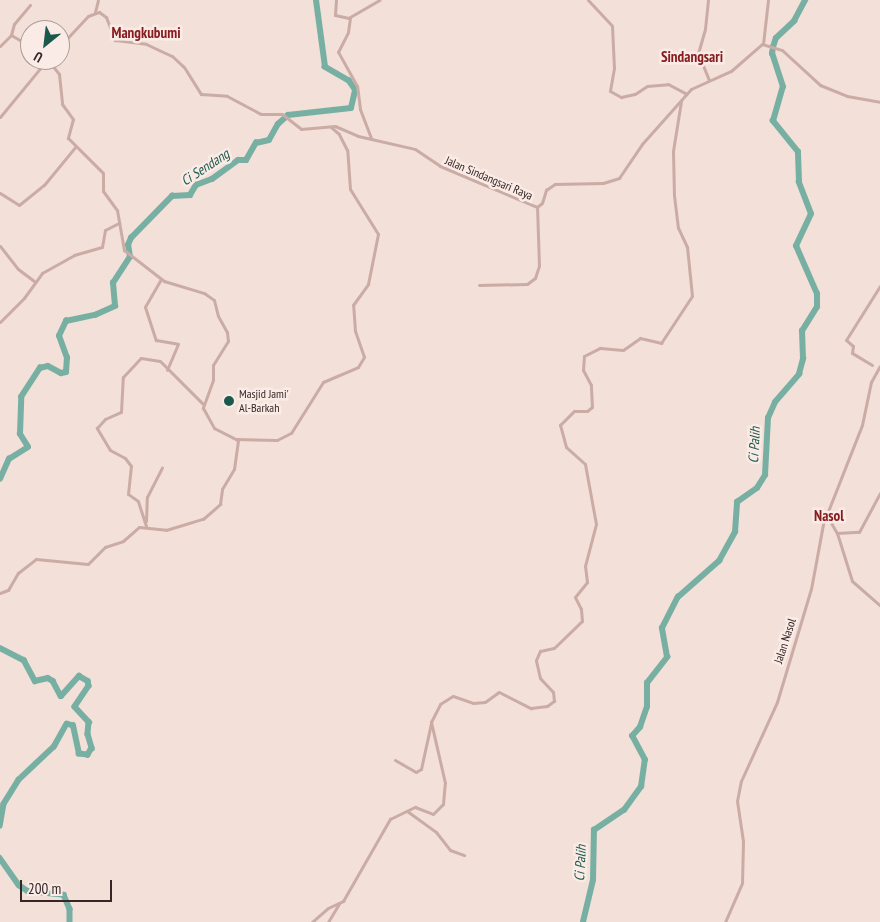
<!DOCTYPE html>
<style>
body{margin:0}
#map{position:relative;width:880px;height:922px;overflow:hidden;background:#f2e0d9;font-family:"PT Sans Narrow",sans-serif}
div>[style]{position:absolute}
.river>*{height:5.5px;margin:-2.75px;padding:0 2.75px;transform-origin:2.75px;border-radius:2.75px;background:#77b0a3}
.minor>*{height:3px;margin:-1.5px;padding:0 1.5px;transform-origin:1.5px;border-radius:1.5px;background:#cbaca5}
.dots>*{width:14px;height:14px;translate:-50% -50%;box-sizing:border-box;border:2px solid #faebe6;border-radius:50%}
span{translate:-50% -50%;white-space:nowrap;text-align:center;line-height:1.15;-webkit-text-stroke:5px #faebe6;paint-order:stroke}
.street-label{font-size:12px;color:#362726}
.poi-label{font-size:12px;color:#362726}
.left{translate:0 -50%;text-align:left}
.water-label{font-size:14px;color:#1b594c;font-style:italic}
.quarter-label{font-size:15px;color:#881d20;font-weight:700}
.north{position:absolute;left:20px;top:20px;width:50px;height:50px;box-sizing:border-box;background:#faebe6;border:1px solid #ac9d99;border-radius:50%;rotate:209deg;font-size:14px;font-weight:700;line-height:20px;text-align:center;color:#362726}
.north::after{content:'';display:block;margin:auto;width:18px;height:22px;background:#1b594c;clip-path:polygon(50% 0,100% 100%,50% 72%,0 100%)}
.scale{position:absolute;left:20px;top:880px;width:92px;height:22px;box-sizing:border-box;border:2px solid #362726;border-top:0;padding-left:6px;font-size:15px;line-height:18px;white-space:nowrap;color:#362726;-webkit-text-stroke:4px #faebe6;paint-order:stroke}
</style>
<div id="map">
<div class="river">
<i style="left:0;top:479px;width:22px;rotate:-66deg"></i>
<i style="left:9px;top:459px;width:22px;rotate:-32deg"></i>
<i style="left:28px;top:447px;width:15px;rotate:-122deg"></i>
<i style="left:20px;top:434px;width:37px;rotate:-88deg"></i>
<i style="left:21px;top:397px;width:35px;rotate:-57deg"></i>
<i style="left:40px;top:368px;width:8px;rotate:-14deg"></i>
<i style="left:48px;top:366px;width:15px;rotate:28deg"></i>
<i style="left:61px;top:373px;width:5px;rotate:-11deg"></i>
<i style="left:66px;top:372px;width:14px;rotate:-86deg"></i>
<i style="left:67px;top:358px;width:23px;rotate:-110deg"></i>
<i style="left:59px;top:336px;width:17px;rotate:-65deg"></i>
<i style="left:66px;top:321px;width:30px;rotate:-12deg"></i>
<i style="left:95px;top:315px;width:22px;rotate:-24deg"></i>
<i style="left:115px;top:306px;width:23px;rotate:-95deg"></i>
<i style="left:113px;top:283px;width:31px;rotate:-57deg"></i>
<i style="left:130px;top:257px;width:12px;rotate:-99deg"></i>
<i style="left:128px;top:245px;width:8px;rotate:-67deg"></i>
<i style="left:131px;top:238px;width:59px;rotate:-45.7deg"></i>
<i style="left:172px;top:196px;width:18px;rotate:-3deg"></i>
<i style="left:190px;top:195px;width:12px;rotate:-59deg"></i>
<i style="left:196px;top:185px;width:17px;rotate:-21deg"></i>
<i style="left:212px;top:179px;width:32px;rotate:-36deg"></i>
<i style="left:238px;top:160px;width:8px"></i>
<i style="left:246px;top:160px;width:20px;rotate:-60deg"></i>
<i style="left:256px;top:143px;width:13px;rotate:-13deg"></i>
<i style="left:269px;top:140px;width:18px;rotate:-61deg"></i>
<i style="left:278px;top:124px;width:13px;rotate:-42deg"></i>
<i style="left:288px;top:115px;width:63px;rotate:-6.3deg"></i>
<i style="left:351px;top:108px;width:18px;rotate:-77deg"></i>
<i style="left:355px;top:90px;width:11px;rotate:-124deg"></i>
<i style="left:349px;top:81px;width:28px;rotate:-150deg"></i>
<i style="left:325px;top:67px;width:68px;rotate:-97.7deg"></i>
<i style="left:0;top:648px;width:27px;rotate:27deg"></i>
<i style="left:24px;top:660px;width:24px;rotate:62deg"></i>
<i style="left:35px;top:681px;width:13px;rotate:-13deg"></i>
<i style="left:48px;top:678px;width:6px;rotate:31deg"></i>
<i style="left:53px;top:681px;width:17px;rotate:62deg"></i>
<i style="left:61px;top:696px;width:27px;rotate:-48deg"></i>
<i style="left:79px;top:676px;width:10px;rotate:29deg"></i>
<i style="left:88px;top:681px;width:5px;rotate:79deg"></i>
<i style="left:89px;top:686px;width:25px;rotate:124deg"></i>
<i style="left:75px;top:707px;width:21px;rotate:47deg"></i>
<i style="left:89px;top:722px;width:12px;rotate:95deg"></i>
<i style="left:88px;top:734px;width:15px;rotate:74deg"></i>
<i style="left:92px;top:748px;width:8px;rotate:120deg"></i>
<i style="left:88px;top:755px;width:9px;rotate:-174deg"></i>
<i style="left:79px;top:754px;width:29px;rotate:-102deg"></i>
<i style="left:73px;top:726px;width:6px;rotate:-162deg"></i>
<i style="left:67px;top:724px;width:26px;rotate:119deg"></i>
<i style="left:54px;top:747px;width:48px;rotate:136.7deg"></i>
<i style="left:19px;top:780px;width:28px;rotate:122deg"></i>
<i style="left:4px;top:804px;width:22px;rotate:100deg"></i>
<i style="left:0;top:858px;width:33px;rotate:55deg"></i>
<i style="left:19px;top:885px;width:11px;rotate:34deg"></i>
<i style="left:28px;top:891px;width:36px;rotate:6deg"></i>
<i style="left:64px;top:895px;width:15px;rotate:67deg"></i>
<i style="left:70px;top:909px;width:13px;rotate:90deg"></i>
<i style="left:583px;top:922px;width:43px;rotate:-76.6deg"></i>
<i style="left:593px;top:880px;width:50px;rotate:-88.9deg"></i>
<i style="left:594px;top:830px;width:36px;rotate:-34deg"></i>
<i style="left:624px;top:810px;width:29px;rotate:-54deg"></i>
<i style="left:641px;top:787px;width:27px;rotate:-82deg"></i>
<i style="left:645px;top:760px;width:27px;rotate:-118deg"></i>
<i style="left:632px;top:736px;width:12px;rotate:-48deg"></i>
<i style="left:640px;top:727px;width:21px;rotate:-71deg"></i>
<i style="left:647px;top:707px;width:24px;rotate:-90deg"></i>
<i style="left:647px;top:683px;width:33px;rotate:-52deg"></i>
<i style="left:667px;top:657px;width:29px;rotate:-100deg"></i>
<i style="left:662px;top:628px;width:35px;rotate:-63deg"></i>
<i style="left:678px;top:597px;width:55px;rotate:-41.3deg"></i>
<i style="left:719px;top:561px;width:33px;rotate:-61deg"></i>
<i style="left:735px;top:532px;width:30px;rotate:-86deg"></i>
<i style="left:737px;top:502px;width:24px;rotate:-35deg"></i>
<i style="left:757px;top:488px;width:15px;rotate:-58deg"></i>
<i style="left:765px;top:475px;width:57px;rotate:-87deg"></i>
<i style="left:768px;top:418px;width:17px;rotate:-66deg"></i>
<i style="left:775px;top:402px;width:37px;rotate:-49deg"></i>
<i style="left:799px;top:374px;width:16px;rotate:-75deg"></i>
<i style="left:803px;top:359px;width:28px;rotate:-92deg"></i>
<i style="left:802px;top:331px;width:28px;rotate:-58deg"></i>
<i style="left:817px;top:307px;width:13px;rotate:-90deg"></i>
<i style="left:817px;top:294px;width:52px;rotate:-113.6deg"></i>
<i style="left:796px;top:246px;width:35px;rotate:-65deg"></i>
<i style="left:811px;top:214px;width:34px;rotate:-111deg"></i>
<i style="left:799px;top:182px;width:30px;rotate:-92deg"></i>
<i style="left:798px;top:152px;width:40px;rotate:-129deg"></i>
<i style="left:773px;top:121px;width:35px;rotate:-74deg"></i>
<i style="left:783px;top:87px;width:35px;rotate:-108deg"></i>
<i style="left:772px;top:54px;width:7px;rotate:-82deg"></i>
<i style="left:773px;top:47px;width:9px;rotate:-72deg"></i>
<i style="left:776px;top:38px;width:25px;rotate:-43deg"></i>
<i style="left:794px;top:21px;width:24px;rotate:-62deg"></i>
</div>
<div class="minor">
<i style="left:336px;top:0;width:15px;rotate:94deg"></i>
<i style="left:335px;top:15px;width:14px;rotate:12deg"></i>
<i style="left:588px;top:0;width:35px;rotate:47deg"></i>
<i style="left:612px;top:26px;width:42px;rotate:87.3deg"></i>
<i style="left:614px;top:68px;width:23px;rotate:100deg"></i>
<i style="left:610px;top:91px;width:13px;rotate:29deg"></i>
<i style="left:621px;top:97px;width:14px;rotate:-12deg"></i>
<i style="left:635px;top:94px;width:14px;rotate:-34deg"></i>
<i style="left:647px;top:86px;width:21px;rotate:-5deg"></i>
<i style="left:668px;top:84px;width:21px;rotate:28deg"></i>
<i style="left:708px;top:0;width:29px;rotate:96deg"></i>
<i style="left:705px;top:29px;width:25px;rotate:106deg"></i>
<i style="left:698px;top:53px;width:29px;rotate:68deg"></i>
<i style="left:95px;top:12px;width:12px;rotate:-76deg"></i>
<i style="left:11px;top:35px;width:11px;rotate:-75deg"></i>
<i style="left:14px;top:24px;width:25px;rotate:-50deg"></i>
<i style="left:763px;top:44px;width:44px;rotate:-83.5deg"></i>
<i style="left:0;top:46px;width:16px;rotate:-45deg"></i>
<i style="left:11px;top:35px;width:22px;rotate:30deg"></i>
<i style="left:60px;top:46px;width:41px;rotate:-47deg"></i>
<i style="left:88px;top:16px;width:12px;rotate:-20deg"></i>
<i style="left:99px;top:12px;width:9px;rotate:36deg"></i>
<i style="left:106px;top:17px;width:25px;rotate:69deg"></i>
<i style="left:115px;top:40px;width:31px;rotate:7deg"></i>
<i style="left:146px;top:44px;width:29px;rotate:25deg"></i>
<i style="left:172px;top:56px;width:16px;rotate:43deg"></i>
<i style="left:184px;top:67px;width:32px;rotate:58deg"></i>
<i style="left:201px;top:94px;width:26px;rotate:4deg"></i>
<i style="left:227px;top:96px;width:38px;rotate:28deg"></i>
<i style="left:261px;top:114px;width:21px"></i>
<i style="left:282px;top:114px;width:24px;rotate:38deg"></i>
<i style="left:301px;top:129px;width:34px;rotate:-5deg"></i>
<i style="left:335px;top:126px;width:25px;rotate:23deg"></i>
<i style="left:358px;top:136px;width:58px;rotate:12.8deg"></i>
<i style="left:415px;top:149px;width:30px;rotate:34deg"></i>
<i style="left:440px;top:166px;width:105px;rotate:22.9deg"></i>
<i style="left:537px;top:207px;width:6px;rotate:-39deg"></i>
<i style="left:542px;top:203px;width:14px;rotate:-73deg"></i>
<i style="left:546px;top:190px;width:11px;rotate:-34deg"></i>
<i style="left:555px;top:184px;width:48px;rotate:-1.2deg"></i>
<i style="left:603px;top:183px;width:17px;rotate:-17deg"></i>
<i style="left:619px;top:178px;width:41px;rotate:-55.9deg"></i>
<i style="left:642px;top:144px;width:74px;rotate:-48.3deg"></i>
<i style="left:691px;top:89px;width:44px;rotate:-24.2deg"></i>
<i style="left:731px;top:71px;width:41px;rotate:-41.1deg"></i>
<i style="left:762px;top:44px;width:21px;rotate:17deg"></i>
<i style="left:782px;top:50px;width:52px;rotate:42.6deg"></i>
<i style="left:820px;top:85px;width:29px;rotate:22deg"></i>
<i style="left:847px;top:96px;width:34px;rotate:10deg"></i>
<i style="left:48px;top:60px;width:18px;rotate:52deg"></i>
<i style="left:59px;top:74px;width:30px;rotate:84deg"></i>
<i style="left:62px;top:104px;width:19px;rotate:54deg"></i>
<i style="left:73px;top:119px;width:20px;rotate:105deg"></i>
<i style="left:68px;top:138px;width:49px;rotate:45deg"></i>
<i style="left:103px;top:173px;width:18px;rotate:90deg"></i>
<i style="left:103px;top:191px;width:24px;rotate:54deg"></i>
<i style="left:117px;top:210px;width:41px;rotate:80.1deg"></i>
<i style="left:124px;top:250px;width:51px;rotate:37.8deg"></i>
<i style="left:164px;top:281px;width:42px;rotate:16.7deg"></i>
<i style="left:204px;top:293px;width:12px;rotate:35deg"></i>
<i style="left:214px;top:300px;width:16px;rotate:76deg"></i>
<i style="left:218px;top:316px;width:18px;rotate:61deg"></i>
<i style="left:227px;top:332px;width:9px;rotate:84deg"></i>
<i style="left:228px;top:341px;width:28px;rotate:122deg"></i>
<i style="left:213px;top:365px;width:15px;rotate:90deg"></i>
<i style="left:213px;top:380px;width:30px;rotate:110deg"></i>
<i style="left:203px;top:408px;width:23px;rotate:61deg"></i>
<i style="left:214px;top:428px;width:25px;rotate:27deg"></i>
<i style="left:236px;top:439px;width:41px;rotate:1.4deg"></i>
<i style="left:277px;top:440px;width:16px;rotate:-27deg"></i>
<i style="left:291px;top:433px;width:60px;rotate:-57.9deg"></i>
<i style="left:323px;top:382px;width:38px;rotate:-23deg"></i>
<i style="left:358px;top:367px;width:12px;rotate:-59deg"></i>
<i style="left:364px;top:357px;width:28px;rotate:-109deg"></i>
<i style="left:355px;top:331px;width:26px;rotate:-94deg"></i>
<i style="left:353px;top:305px;width:26px;rotate:-54deg"></i>
<i style="left:368px;top:284px;width:51px;rotate:-78.7deg"></i>
<i style="left:378px;top:234px;width:53px;rotate:-121.9deg"></i>
<i style="left:350px;top:189px;width:39px;rotate:-94deg"></i>
<i style="left:347px;top:150px;width:18px;rotate:-117deg"></i>
<i style="left:339px;top:134px;width:11px;rotate:-139deg"></i>
<i style="left:0;top:117px;width:74px;rotate:-50.5deg"></i>
<i style="left:371px;top:138px;width:31px;rotate:-111deg"></i>
<i style="left:360px;top:109px;width:23px;rotate:-97deg"></i>
<i style="left:357px;top:86px;width:39px;rotate:-119deg"></i>
<i style="left:338px;top:52px;width:22px;rotate:-63deg"></i>
<i style="left:348px;top:32px;width:15px;rotate:-82deg"></i>
<i style="left:350px;top:17px;width:34px;rotate:-30deg"></i>
<i style="left:0;top:193px;width:22px;rotate:32deg"></i>
<i style="left:19px;top:205px;width:32px;rotate:-39deg"></i>
<i style="left:44px;top:185px;width:50px;rotate:-50.6deg"></i>
<i style="left:0;top:246px;width:29px;rotate:52deg"></i>
<i style="left:18px;top:269px;width:20px;rotate:37deg"></i>
<i style="left:161px;top:279px;width:32px;rotate:120deg"></i>
<i style="left:145px;top:307px;width:35px;rotate:72deg"></i>
<i style="left:156px;top:340px;width:22px;rotate:10deg"></i>
<i style="left:178px;top:344px;width:28px;rotate:113deg"></i>
<i style="left:479px;top:285px;width:48px;rotate:-1.2deg"></i>
<i style="left:527px;top:284px;width:10px;rotate:-37deg"></i>
<i style="left:535px;top:278px;width:13px;rotate:-72deg"></i>
<i style="left:539px;top:266px;width:59px;rotate:-91.9deg"></i>
<i style="left:0;top:322px;width:34px;rotate:-45deg"></i>
<i style="left:24px;top:298px;width:31px;rotate:-54deg"></i>
<i style="left:42px;top:273px;width:37px;rotate:-29deg"></i>
<i style="left:74px;top:255px;width:29px;rotate:-16deg"></i>
<i style="left:102px;top:247px;width:17px;rotate:-80deg"></i>
<i style="left:105px;top:230px;width:16px;rotate:-27deg"></i>
<i style="left:872px;top:365px;width:23px;rotate:-149deg"></i>
<i style="left:852px;top:353px;width:7px;rotate:-82deg"></i>
<i style="left:853px;top:346px;width:9px;rotate:-139deg"></i>
<i style="left:846px;top:340px;width:64px;rotate:-57.8deg"></i>
<i style="left:827px;top:516px;width:20px;rotate:60deg"></i>
<i style="left:837px;top:533px;width:50px;rotate:72.6deg"></i>
<i style="left:852px;top:581px;width:37px;rotate:41deg"></i>
<i style="left:146px;top:521px;width:24px;rotate:-88deg"></i>
<i style="left:147px;top:497px;width:33px;rotate:-63deg"></i>
<i style="left:146px;top:526px;width:26px;rotate:-108deg"></i>
<i style="left:138px;top:501px;width:12px;rotate:-145deg"></i>
<i style="left:128px;top:494px;width:28px;rotate:-84deg"></i>
<i style="left:131px;top:466px;width:10px;rotate:-127deg"></i>
<i style="left:125px;top:458px;width:17px;rotate:-152deg"></i>
<i style="left:110px;top:450px;width:26px;rotate:-121deg"></i>
<i style="left:97px;top:428px;width:12px;rotate:-48deg"></i>
<i style="left:105px;top:419px;width:17px;rotate:-24deg"></i>
<i style="left:121px;top:412px;width:35px;rotate:-87deg"></i>
<i style="left:123px;top:377px;width:26px;rotate:-47deg"></i>
<i style="left:141px;top:358px;width:19px;rotate:9deg"></i>
<i style="left:160px;top:361px;width:61px;rotate:45deg"></i>
<i style="left:837px;top:533px;width:22px;rotate:-3deg"></i>
<i style="left:859px;top:532px;width:44px;rotate:-61.7deg"></i>
<i style="left:0;top:593px;width:9px;rotate:-21deg"></i>
<i style="left:8px;top:590px;width:20px;rotate:-60deg"></i>
<i style="left:18px;top:573px;width:23px;rotate:-38deg"></i>
<i style="left:36px;top:559px;width:52px;rotate:5.5deg"></i>
<i style="left:88px;top:564px;width:24px;rotate:-45deg"></i>
<i style="left:105px;top:547px;width:19px;rotate:-18deg"></i>
<i style="left:123px;top:541px;width:21px;rotate:-41deg"></i>
<i style="left:139px;top:527px;width:27px;rotate:6deg"></i>
<i style="left:166px;top:530px;width:39px;rotate:-17deg"></i>
<i style="left:203px;top:519px;width:23px;rotate:-41deg"></i>
<i style="left:220px;top:504px;width:15px;rotate:-82deg"></i>
<i style="left:222px;top:489px;width:23px;rotate:-59deg"></i>
<i style="left:234px;top:469px;width:29px;rotate:-82deg"></i>
<i style="left:395px;top:760px;width:24px;rotate:30deg"></i>
<i style="left:416px;top:772px;width:6px;rotate:-31deg"></i>
<i style="left:421px;top:769px;width:47px;rotate:-77.7deg"></i>
<i style="left:407px;top:811px;width:36px;rotate:36deg"></i>
<i style="left:436px;top:832px;width:23px;rotate:52deg"></i>
<i style="left:450px;top:850px;width:15px;rotate:20deg"></i>
<i style="left:312px;top:922px;width:21px;rotate:-41deg"></i>
<i style="left:328px;top:908px;width:17px;rotate:-25deg"></i>
<i style="left:343px;top:901px;width:95px;rotate:-60.2deg"></i>
<i style="left:390px;top:819px;width:28px;rotate:-26deg"></i>
<i style="left:415px;top:807px;width:19px;rotate:21deg"></i>
<i style="left:433px;top:814px;width:14px;rotate:-45deg"></i>
<i style="left:443px;top:804px;width:21px;rotate:-85deg"></i>
<i style="left:445px;top:783px;width:63px;rotate:-102.9deg"></i>
<i style="left:431px;top:722px;width:20px;rotate:-63deg"></i>
<i style="left:440px;top:704px;width:15px;rotate:-32deg"></i>
<i style="left:453px;top:696px;width:21px;rotate:19deg"></i>
<i style="left:473px;top:703px;width:12px;rotate:-5deg"></i>
<i style="left:485px;top:702px;width:17px;rotate:-36deg"></i>
<i style="left:499px;top:692px;width:36px;rotate:27deg"></i>
<i style="left:531px;top:708px;width:16px;rotate:-7deg"></i>
<i style="left:547px;top:706px;width:9px;rotate:-36deg"></i>
<i style="left:554px;top:701px;width:9px;rotate:-96deg"></i>
<i style="left:553px;top:692px;width:19px;rotate:-133deg"></i>
<i style="left:540px;top:678px;width:18px;rotate:-103deg"></i>
<i style="left:536px;top:660px;width:10px;rotate:-66deg"></i>
<i style="left:540px;top:651px;width:14px;rotate:-12deg"></i>
<i style="left:554px;top:648px;width:39px;rotate:-44deg"></i>
<i style="left:582px;top:621px;width:12px;rotate:-95deg"></i>
<i style="left:581px;top:609px;width:13px;rotate:-117deg"></i>
<i style="left:575px;top:597px;width:19px;rotate:-51deg"></i>
<i style="left:587px;top:582px;width:16px;rotate:-97deg"></i>
<i style="left:585px;top:566px;width:43px;rotate:-75.3deg"></i>
<i style="left:596px;top:524px;width:61px;rotate:-100.4deg"></i>
<i style="left:585px;top:464px;width:25px;rotate:-138deg"></i>
<i style="left:566px;top:447px;width:23px;rotate:-105deg"></i>
<i style="left:560px;top:425px;width:20px;rotate:-45deg"></i>
<i style="left:574px;top:411px;width:13px"></i>
<i style="left:587px;top:411px;width:6px;rotate:-39deg"></i>
<i style="left:592px;top:407px;width:22px;rotate:-93deg"></i>
<i style="left:591px;top:385px;width:17px;rotate:-118deg"></i>
<i style="left:583px;top:370px;width:14px;rotate:-86deg"></i>
<i style="left:584px;top:356px;width:18px;rotate:-27deg"></i>
<i style="left:600px;top:348px;width:23px;rotate:5deg"></i>
<i style="left:623px;top:350px;width:21px;rotate:-35deg"></i>
<i style="left:640px;top:338px;width:22px;rotate:13deg"></i>
<i style="left:661px;top:343px;width:56px;rotate:-56.6deg"></i>
<i style="left:692px;top:296px;width:49px;rotate:-95.8deg"></i>
<i style="left:687px;top:247px;width:21px;rotate:-115deg"></i>
<i style="left:678px;top:228px;width:32px;rotate:-97deg"></i>
<i style="left:674px;top:196px;width:45px;rotate:-91.3deg"></i>
<i style="left:673px;top:151px;width:51px;rotate:-80.9deg"></i>
<i style="left:328px;top:922px;width:21px;rotate:-59deg"></i>
<i style="left:725px;top:922px;width:43px;rotate:-66.4deg"></i>
<i style="left:742px;top:883px;width:42px;rotate:-88.6deg"></i>
<i style="left:743px;top:841px;width:40px;rotate:-98.5deg"></i>
<i style="left:737px;top:801px;width:20px;rotate:-79deg"></i>
<i style="left:741px;top:781px;width:87px;rotate:-65.5deg"></i>
<i style="left:777px;top:702px;width:118px;rotate:-73.3deg"></i>
<i style="left:811px;top:589px;width:66px;rotate:-79.5deg"></i>
<i style="left:823px;top:524px;width:106px;rotate:-68.5deg"></i>
<i style="left:862px;top:425px;width:44px;rotate:-78.2deg"></i>
<i style="left:871px;top:382px;width:18px;rotate:-61deg"></i>
</div>
<div class="dots">
<i style="left:229px;top:401px;background:#1b594c"></i>
</div>
<div class="street-label">
<span style="left:489px;top:178px;rotate:23deg">Jalan Sindangsari Raya</span>
<span style="left:785px;top:641px;rotate:-72deg">Jalan Nasol</span>
</div>
<div class="poi-label">
<span class="left" style="left:239px;top:401px">Masjid Jami'<br>Al-Barkah</span>
</div>
<div class="water-label">
<span style="left:205px;top:167px;rotate:-33deg">Ci Sendang</span>
<span style="left:754px;top:445px;rotate:-87deg">Ci Palih</span>
<span style="left:580px;top:863px;rotate:-87deg">Ci Palih</span>
</div>
<div class="quarter-label">
<span style="left:146px;top:33px">Mangkubumi</span>
<span style="left:692px;top:57px">Sindangsari</span>
<span style="left:829px;top:516px">Nasol</span>
</div>
<div class="north">U</div>
<div class="scale">200 m</div>
</div>
